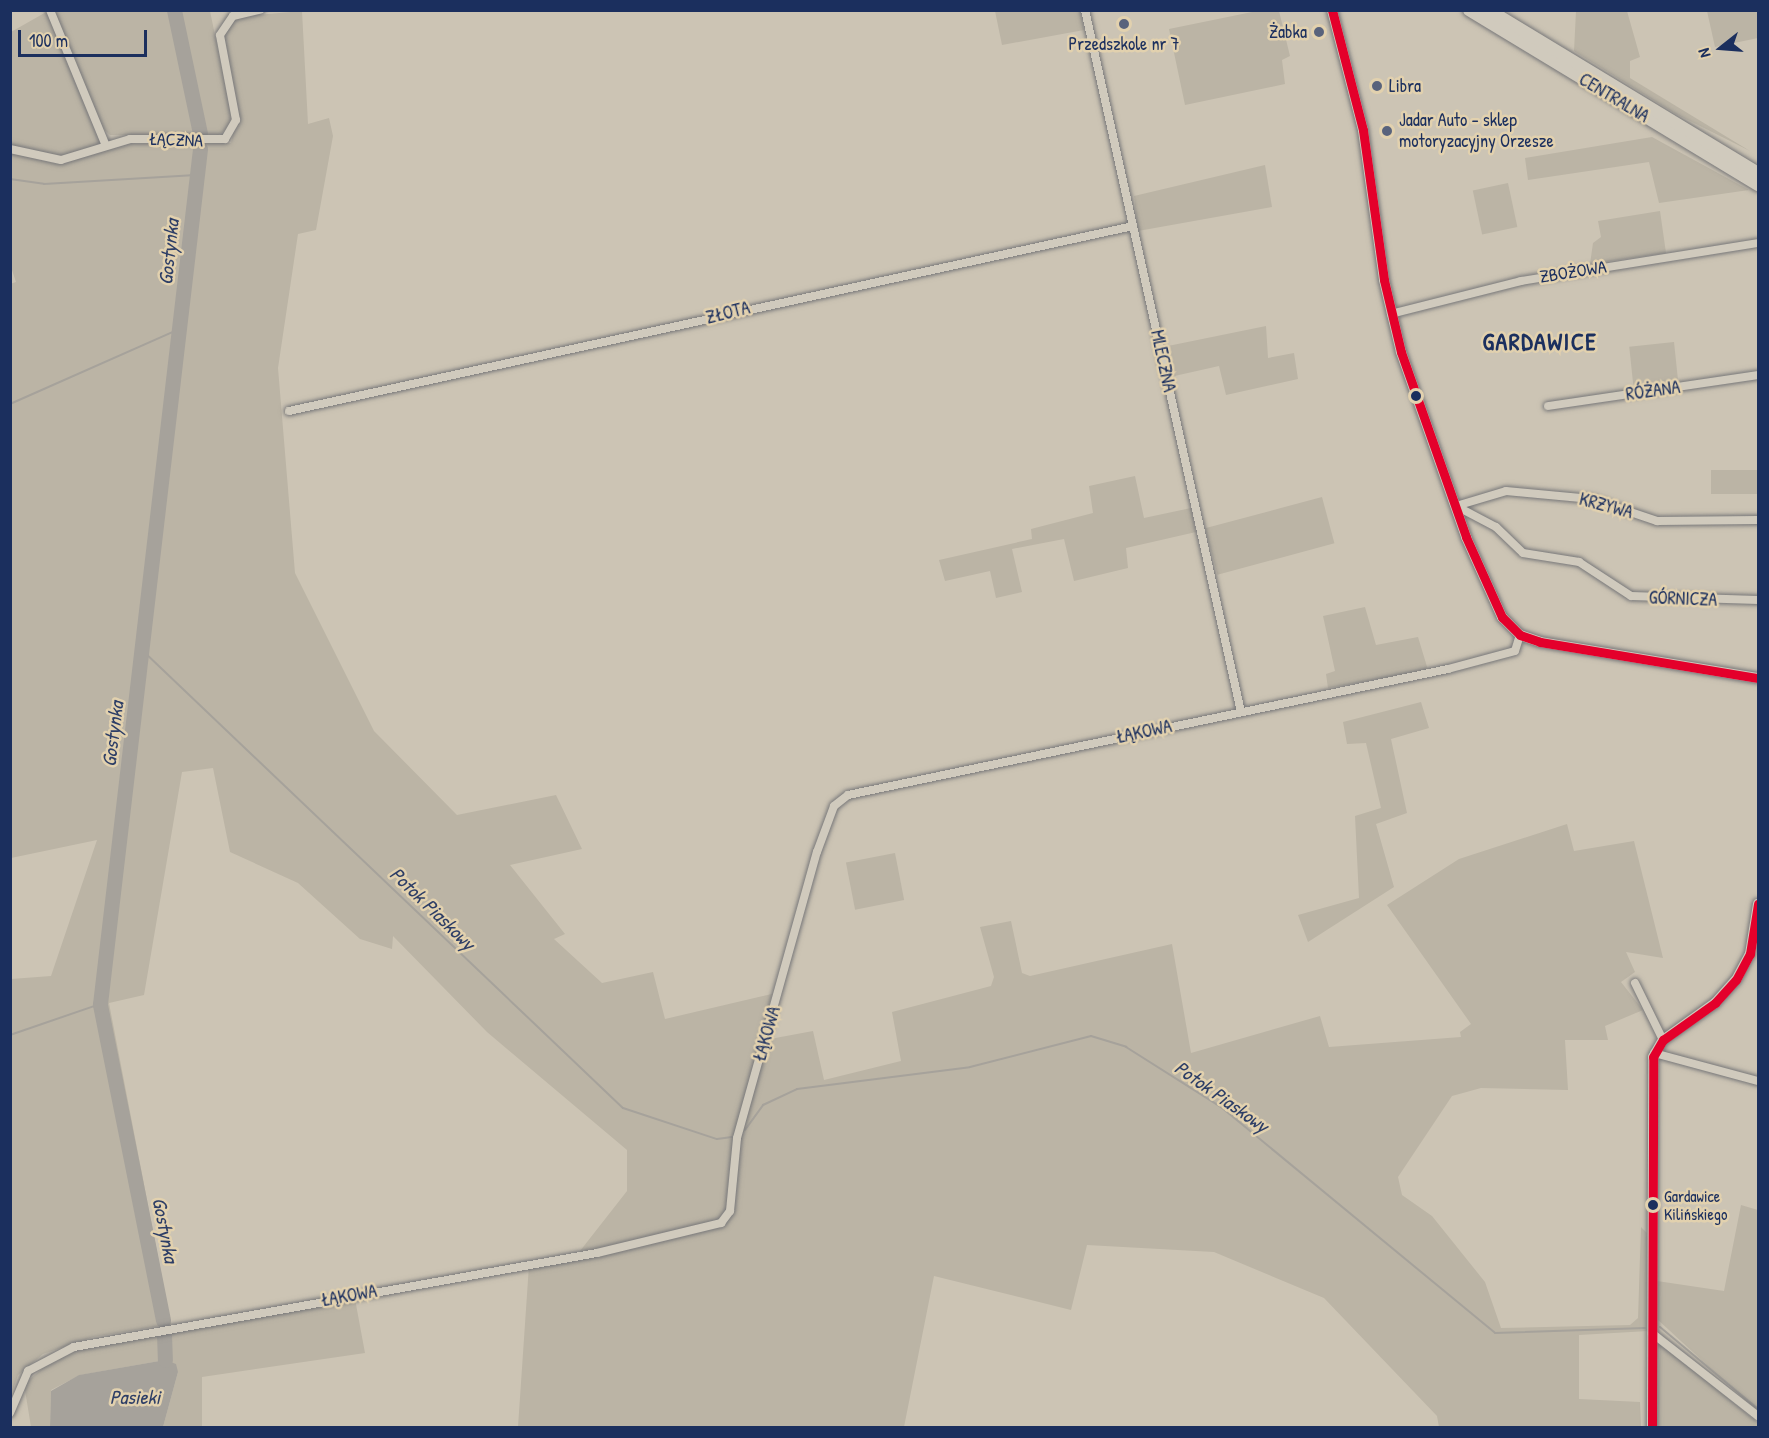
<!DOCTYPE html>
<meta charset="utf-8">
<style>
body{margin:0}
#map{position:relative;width:1769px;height:1438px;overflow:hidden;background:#ccc4b4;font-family:"Patrick Hand",sans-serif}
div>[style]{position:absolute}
.green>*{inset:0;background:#bbb4a5;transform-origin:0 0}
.water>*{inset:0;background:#a6a29b}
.stream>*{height:2px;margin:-1px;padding:0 1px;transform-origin:1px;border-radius:1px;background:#a6a29b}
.river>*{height:15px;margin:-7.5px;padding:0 7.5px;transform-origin:7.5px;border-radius:7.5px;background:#a6a29b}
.roads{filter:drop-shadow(0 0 2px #777779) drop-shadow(0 0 2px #777779)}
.street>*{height:8px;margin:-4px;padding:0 4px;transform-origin:4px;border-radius:4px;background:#d0cabd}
.secondary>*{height:10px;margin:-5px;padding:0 5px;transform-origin:5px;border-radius:5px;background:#d0cabd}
.primary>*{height:12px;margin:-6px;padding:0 6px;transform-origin:6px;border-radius:6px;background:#d0cabd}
.bus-1>*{height:9px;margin:-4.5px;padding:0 4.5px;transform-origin:4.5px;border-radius:4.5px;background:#e4002b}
.dots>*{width:16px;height:16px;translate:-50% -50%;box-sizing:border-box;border:3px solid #e2d1ae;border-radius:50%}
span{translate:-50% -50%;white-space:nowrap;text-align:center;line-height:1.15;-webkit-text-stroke:5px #e2d1ae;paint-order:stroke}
.bus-label{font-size:16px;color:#1b2f5e}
.left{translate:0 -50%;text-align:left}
.poi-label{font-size:18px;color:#1b2f5e}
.right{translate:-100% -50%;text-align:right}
.street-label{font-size:18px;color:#1b2f5e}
.water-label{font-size:20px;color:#2d3e66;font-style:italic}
.district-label{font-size:24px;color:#1b2f5e;font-weight:700;letter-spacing:1.5px}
.frame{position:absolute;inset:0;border:12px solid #1b2f5e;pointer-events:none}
.north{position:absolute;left:1691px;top:18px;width:60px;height:60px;-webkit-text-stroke:4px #e2d1ae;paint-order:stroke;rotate:253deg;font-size:16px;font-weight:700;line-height:24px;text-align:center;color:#1b2f5e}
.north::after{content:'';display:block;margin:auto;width:21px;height:27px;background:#1b2f5e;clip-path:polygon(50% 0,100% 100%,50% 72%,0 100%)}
.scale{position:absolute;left:18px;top:30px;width:129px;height:27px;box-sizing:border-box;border:3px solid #1b2f5e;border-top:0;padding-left:8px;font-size:18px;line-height:21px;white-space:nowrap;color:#1b2f5e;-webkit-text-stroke:4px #e2d1ae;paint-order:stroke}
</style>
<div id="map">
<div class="green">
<i style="clip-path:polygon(48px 11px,210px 11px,231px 113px,229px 127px,217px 136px,110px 135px,93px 119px,100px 142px,90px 150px,57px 157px,11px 147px,11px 32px)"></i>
<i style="clip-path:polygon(302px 11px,308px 124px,329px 118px,333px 136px,316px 230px,298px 234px,278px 368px,295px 573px,374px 731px,457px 815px,556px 795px,582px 849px,510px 865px,565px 934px,554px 939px,602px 983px,653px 972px,665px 1019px,772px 994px,759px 1041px,813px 1031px,824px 1080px,901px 1061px,892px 1012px,991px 986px,994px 977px,980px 927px,1011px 921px,1022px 973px,1030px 976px,1172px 944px,1191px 1053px,1320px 1016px,1329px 1047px,1461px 1037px,1460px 1032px,1471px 1024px,1387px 905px,1459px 859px,1567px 824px,1574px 851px,1634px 841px,1663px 958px,1626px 952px,1635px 972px,1621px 982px,1643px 1010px,1605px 1026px,1608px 1040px,1565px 1040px,1568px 1090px,1481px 1088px,1452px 1096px,1398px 1177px,1402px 1195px,1432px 1216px,1485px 1282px,1501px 1328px,1630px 1325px,1638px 1318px,1641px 1227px,1647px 1233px,1648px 1331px,1579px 1335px,1579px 1399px,1640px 1402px,1641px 1427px,1439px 1427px,1437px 1416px,1324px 1298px,1214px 1252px,1087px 1245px,1071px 1310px,934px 1276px,904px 1427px,518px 1427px,529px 1265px,686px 1236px,580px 1251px,627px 1191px,627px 1150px,487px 1032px,393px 936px,392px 949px,360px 939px,298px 883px,230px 852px,213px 768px,182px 772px,144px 995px,109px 1003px,171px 1324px,93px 1337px,43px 1354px,18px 1375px,11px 1395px,11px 979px,51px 976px,97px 840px,11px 858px,10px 284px,16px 282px,10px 264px,11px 153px,57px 164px,128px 144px,231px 143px,238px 112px,223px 41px,227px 25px,236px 17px)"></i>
<i style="clip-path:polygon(995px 11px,1080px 11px,1084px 30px,1002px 45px)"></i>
<i style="clip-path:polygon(1257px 11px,1279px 11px,1290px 56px,1282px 60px,1285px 84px,1185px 105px,1169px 29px)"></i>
<i style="clip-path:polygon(1576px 11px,1627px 11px,1640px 57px,1630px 61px,1630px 78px,1750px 151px,1676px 114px,1574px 51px)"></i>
<i style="clip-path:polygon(1707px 11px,1758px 11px,1758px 38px,1715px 47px)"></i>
<i style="clip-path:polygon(1652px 137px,1749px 190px,1659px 203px,1649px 162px,1528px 180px,1525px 158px)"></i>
<i style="clip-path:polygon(1265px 165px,1272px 207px,1138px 231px,1134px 196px)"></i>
<i style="left:1508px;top:183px;width:45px;height:36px;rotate:78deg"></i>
<i style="clip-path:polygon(1660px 211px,1666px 253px,1590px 264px,1593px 243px,1601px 237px,1598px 221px)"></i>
<i style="clip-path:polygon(1266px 326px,1268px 358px,1294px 353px,1298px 379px,1226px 395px,1219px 366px,1170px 377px,1163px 347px)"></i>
<i style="left:1674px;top:342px;width:38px;height:45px;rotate:84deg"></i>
<i style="left:1711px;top:470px;width:47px;height:24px"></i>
<i style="clip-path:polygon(1135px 476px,1144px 518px,1191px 508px,1196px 532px,1126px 548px,1128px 568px,1074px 581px,1064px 539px,1012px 549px,1022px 592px,996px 598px,990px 571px,945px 581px,939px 560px,1032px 539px,1031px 529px,1093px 513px,1089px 486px)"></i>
<i style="left:1322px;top:497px;width:48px;height:121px;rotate:75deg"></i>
<i style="clip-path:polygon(1365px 607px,1376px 645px,1418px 637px,1428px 670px,1328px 688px,1326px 674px,1335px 671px,1323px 616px)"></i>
<i style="clip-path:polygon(1421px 702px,1429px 728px,1391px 739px,1407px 813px,1376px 824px,1394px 887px,1308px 942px,1298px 915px,1359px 898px,1355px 816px,1381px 808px,1366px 743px,1347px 744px,1343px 722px)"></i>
<i style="left:895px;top:853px;width:48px;height:50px;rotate:79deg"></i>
<i style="clip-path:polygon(1741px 1205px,1758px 1210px,1758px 1412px,1657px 1319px,1657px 1281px,1724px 1291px)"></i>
<i style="clip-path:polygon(355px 1299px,365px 1353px,202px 1377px,202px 1427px,163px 1427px,178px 1372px,165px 1360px,80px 1375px,51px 1390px,50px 1427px,31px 1427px,24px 1384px,60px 1354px)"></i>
<i style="clip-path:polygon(1660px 1342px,1758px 1423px,1758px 1428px,1657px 1428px)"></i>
</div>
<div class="water">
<i style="clip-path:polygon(165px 1360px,176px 1364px,178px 1372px,163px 1427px,50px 1427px,51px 1391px,79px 1375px)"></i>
</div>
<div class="stream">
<i style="left:10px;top:179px;width:34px;rotate:8deg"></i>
<i style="left:44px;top:184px;width:152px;rotate:-3.4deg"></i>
<i style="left:10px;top:404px;width:185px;rotate:-23.9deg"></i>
<i style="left:142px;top:650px;width:664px;rotate:43.6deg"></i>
<i style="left:623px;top:1108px;width:99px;rotate:18.3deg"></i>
<i style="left:717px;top:1139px;width:15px;rotate:-8deg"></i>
<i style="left:10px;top:1035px;width:95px;rotate:-19deg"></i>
<i style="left:745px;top:1130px;width:31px;rotate:-54deg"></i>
<i style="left:763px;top:1105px;width:38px;rotate:-25deg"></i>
<i style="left:797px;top:1089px;width:174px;rotate:-7.2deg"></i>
<i style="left:970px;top:1067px;width:125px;rotate:-14.4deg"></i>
<i style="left:1091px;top:1036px;width:37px;rotate:17deg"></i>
<i style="left:1126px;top:1047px;width:112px;rotate:32.3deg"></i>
<i style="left:1221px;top:1107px;width:355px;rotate:39.5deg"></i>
<i style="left:1495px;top:1333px;width:150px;rotate:-1.9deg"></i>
<i style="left:1660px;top:1327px;width:128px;rotate:39.9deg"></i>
</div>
<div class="river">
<i style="left:174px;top:10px;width:126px;rotate:78.1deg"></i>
<i style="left:163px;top:1320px;width:322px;rotate:-101.3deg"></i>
<i style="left:100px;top:1004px;width:861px;rotate:-83.33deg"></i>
<i style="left:164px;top:1334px;width:26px;rotate:88deg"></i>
</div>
<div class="roads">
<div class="street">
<i style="left:50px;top:10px;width:147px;rotate:67.6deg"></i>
<i style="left:1085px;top:10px;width:719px;rotate:77.47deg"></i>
<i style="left:10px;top:149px;width:52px;rotate:12.2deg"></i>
<i style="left:61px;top:160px;width:72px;rotate:-16.9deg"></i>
<i style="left:130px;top:139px;width:95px"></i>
<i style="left:225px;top:139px;width:22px;rotate:-60deg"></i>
<i style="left:236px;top:120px;width:86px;rotate:-100.7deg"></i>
<i style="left:220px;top:35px;width:23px;rotate:-56deg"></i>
<i style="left:233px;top:16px;width:28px;rotate:-13deg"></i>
<i style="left:1391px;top:314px;width:134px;rotate:-14.2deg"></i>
<i style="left:1521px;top:281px;width:240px;rotate:-9.1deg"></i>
<i style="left:1548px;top:406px;width:212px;rotate:-8.4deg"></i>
<i style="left:289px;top:411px;width:864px;rotate:-12.36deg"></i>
<i style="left:1456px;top:506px;width:45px;rotate:27.7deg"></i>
<i style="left:1496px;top:527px;width:37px;rotate:44deg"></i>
<i style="left:1523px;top:553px;width:57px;rotate:9.1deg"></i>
<i style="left:1579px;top:562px;width:62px;rotate:33.2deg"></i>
<i style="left:1631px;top:596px;width:127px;rotate:1.8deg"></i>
<i style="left:1456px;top:506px;width:52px;rotate:-16.7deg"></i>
<i style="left:1506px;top:491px;width:86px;rotate:5.3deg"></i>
<i style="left:1592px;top:499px;width:69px;rotate:18.7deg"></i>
<i style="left:1657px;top:521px;width:101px;rotate:-0.6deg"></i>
<i style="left:1635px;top:983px;width:64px;rotate:63.8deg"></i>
<i style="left:1654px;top:1053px;width:108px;rotate:15.1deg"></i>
<i style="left:1652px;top:1333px;width:135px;rotate:38.1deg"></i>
<i style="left:10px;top:1413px;width:46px;rotate:-66.8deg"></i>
<i style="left:28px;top:1371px;width:52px;rotate:-27.6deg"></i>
<i style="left:74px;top:1347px;width:531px;rotate:-10.19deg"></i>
<i style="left:597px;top:1253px;width:128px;rotate:-13.6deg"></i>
<i style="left:721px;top:1223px;width:15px;rotate:-53deg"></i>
<i style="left:730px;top:1211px;width:73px;rotate:-84.5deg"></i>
<i style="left:737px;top:1138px;width:297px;rotate:-74.4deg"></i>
<i style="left:817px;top:852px;width:49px;rotate:-69.7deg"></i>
<i style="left:834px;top:806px;width:18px;rotate:-38deg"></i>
<i style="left:848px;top:795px;width:613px;rotate:-11.86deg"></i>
<i style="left:1448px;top:669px;width:69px;rotate:-15deg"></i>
<i style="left:1515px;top:651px;width:17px;rotate:-73deg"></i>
</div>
<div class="secondary">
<i style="left:1332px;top:10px;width:124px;rotate:75.5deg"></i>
<i style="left:1363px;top:130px;width:151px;rotate:82deg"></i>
<i style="left:1384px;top:280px;width:74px;rotate:76.7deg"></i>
<i style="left:1401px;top:352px;width:196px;rotate:70.6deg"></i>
<i style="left:1466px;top:537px;width:88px;rotate:65.8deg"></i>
<i style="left:1502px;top:617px;width:25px;rotate:45deg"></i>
<i style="left:1520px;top:635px;width:21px;rotate:19deg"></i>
<i style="left:1540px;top:642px;width:221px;rotate:9.4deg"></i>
<i style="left:1652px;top:1428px;width:371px;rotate:-89.8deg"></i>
<i style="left:1653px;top:1057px;width:20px;rotate:-60deg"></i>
<i style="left:1663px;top:1040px;width:64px;rotate:-35.4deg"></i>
<i style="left:1715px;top:1003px;width:31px;rotate:-48deg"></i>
<i style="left:1736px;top:980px;width:30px;rotate:-62deg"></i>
<i style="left:1750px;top:954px;width:51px;rotate:-80.9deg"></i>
</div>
<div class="primary">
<i style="left:1469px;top:10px;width:338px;rotate:31.2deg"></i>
<i style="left:1489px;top:10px;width:315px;rotate:31.2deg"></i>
</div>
</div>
<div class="bus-1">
<i style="left:1332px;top:10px;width:124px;rotate:75.5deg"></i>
<i style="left:1363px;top:130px;width:151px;rotate:82deg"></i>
<i style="left:1384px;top:280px;width:74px;rotate:76.7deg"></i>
<i style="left:1401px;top:352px;width:196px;rotate:70.6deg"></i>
<i style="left:1466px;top:537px;width:88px;rotate:65.8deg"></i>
<i style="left:1502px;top:617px;width:25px;rotate:45deg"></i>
<i style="left:1520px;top:635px;width:21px;rotate:19deg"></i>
<i style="left:1540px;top:642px;width:221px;rotate:9.4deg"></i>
<i style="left:1652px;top:1428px;width:371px;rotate:-89.8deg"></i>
<i style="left:1653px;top:1057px;width:20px;rotate:-60deg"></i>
<i style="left:1663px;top:1040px;width:64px;rotate:-35.4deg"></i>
<i style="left:1715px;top:1003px;width:31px;rotate:-48deg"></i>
<i style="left:1736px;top:980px;width:30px;rotate:-62deg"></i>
<i style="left:1750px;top:954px;width:51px;rotate:-80.9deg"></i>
</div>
<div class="dots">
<i style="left:1124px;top:24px;background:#59637c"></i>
<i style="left:1319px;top:32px;background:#59637c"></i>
<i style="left:1377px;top:86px;background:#59637c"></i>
<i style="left:1387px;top:131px;background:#59637c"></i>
<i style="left:1416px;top:396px;background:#1b2f5e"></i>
<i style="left:1653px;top:1205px;background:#1b2f5e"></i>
</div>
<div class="bus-label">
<span class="left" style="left:1664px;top:1205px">Gardawice<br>Kilińskiego</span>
</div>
<div class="poi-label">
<span class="right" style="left:1307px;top:32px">Żabka</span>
<span style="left:1124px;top:44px">Przedszkole nr 7</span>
<span class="left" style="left:1389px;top:86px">Libra</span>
<span class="left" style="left:1399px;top:131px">Jadar Auto - sklep<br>motoryzacyjny Orzesze</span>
</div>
<div class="street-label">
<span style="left:1614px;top:98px;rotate:31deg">CENTRALNA</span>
<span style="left:176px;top:140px;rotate:2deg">ŁĄCZNA</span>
<span style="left:1573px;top:272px;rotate:-9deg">ZBOŻOWA</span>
<span style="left:728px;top:313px;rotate:-14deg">ZŁOTA</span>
<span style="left:1163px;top:361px;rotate:78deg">MLECZNA</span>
<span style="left:1653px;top:391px;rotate:-8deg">RÓŻANA</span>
<span style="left:1606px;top:506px;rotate:15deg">KRZYWA</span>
<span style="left:1683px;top:599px;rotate:2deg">GÓRNICZA</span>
<span style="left:1144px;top:732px;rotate:-12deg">ŁĄKOWA</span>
<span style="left:767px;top:1034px;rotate:-74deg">ŁĄKOWA</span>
<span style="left:349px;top:1296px;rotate:-10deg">ŁĄKOWA</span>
</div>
<div class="water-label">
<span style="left:168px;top:252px;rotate:-84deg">Gostynka</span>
<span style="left:112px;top:734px;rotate:-83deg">Gostynka</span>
<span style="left:433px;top:908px;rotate:44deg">Potok Piaskowy</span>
<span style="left:1222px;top:1096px;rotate:35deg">Potok Piaskowy</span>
<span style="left:166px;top:1230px;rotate:79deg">Gostynka</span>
<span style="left:135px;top:1396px">Pasieki</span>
</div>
<div class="district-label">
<span style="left:1540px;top:342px">GARDAWICE</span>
</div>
<div class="frame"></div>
<div class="north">N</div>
<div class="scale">100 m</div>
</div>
